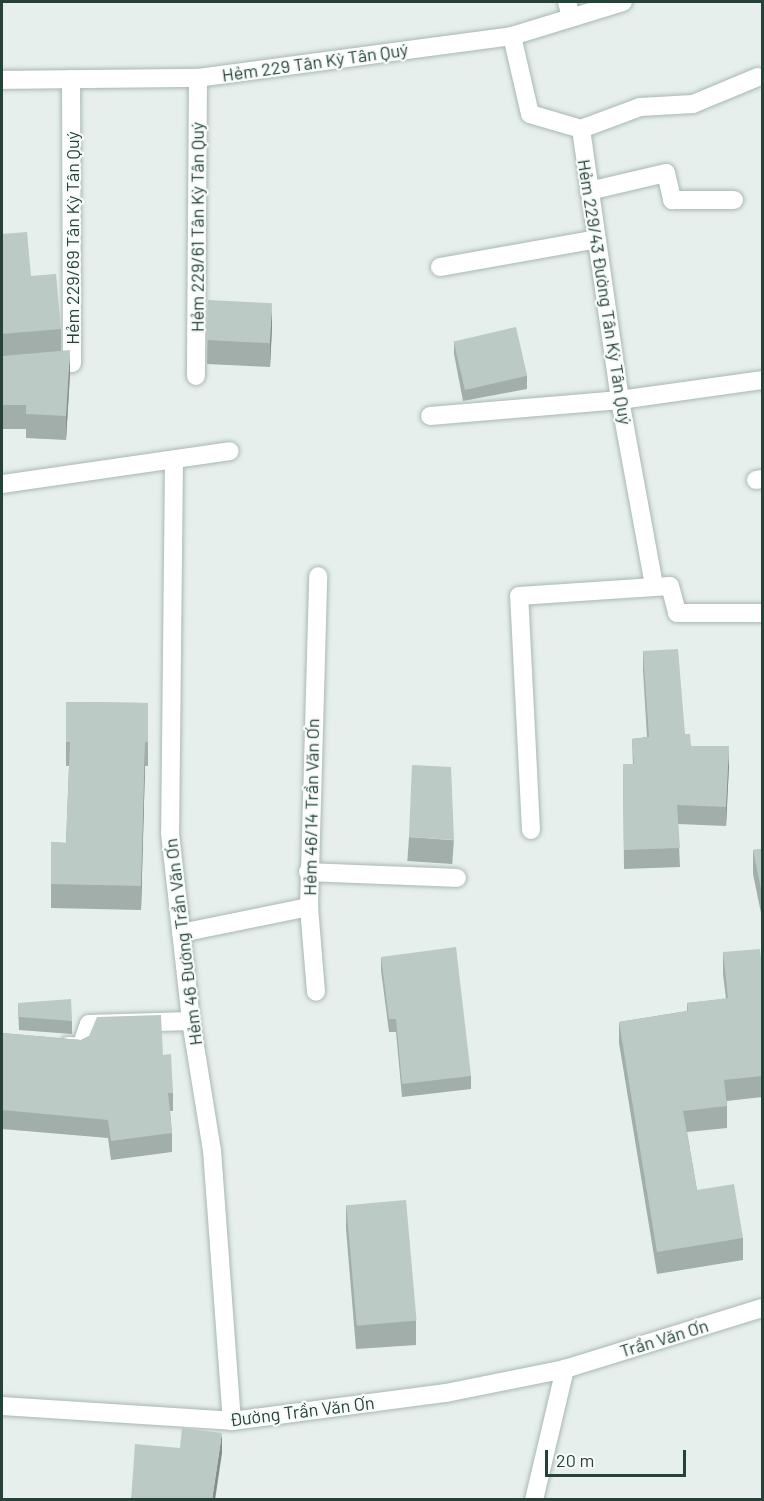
<!DOCTYPE html>
<meta charset="utf-8">
<style>
body{margin:0}
#map{position:relative;width:764px;height:1501px;overflow:hidden;background:#e6efeb;font-family:Barlow,sans-serif}
div>[style]{position:absolute}
.roads{filter:drop-shadow(0 0 2px #a8b8b2) drop-shadow(0 0 2px #a8b8b2)}
.lane>*{height:18px;margin:-9px;padding:0 9px;transform-origin:9px;border-radius:9px;background:#fff}
.street>*{height:18px;margin:-9px;padding:0 9px;transform-origin:9px;border-radius:9px;background:#fff}
.wall>*{inset:0;background:#a1aea9;transform-origin:0 0}
.shaded-wall>*{inset:0;background:#838d89}
.building>*{inset:0;background:#bbcac4;transform-origin:0 0}
span{translate:-50% -50%;white-space:nowrap;text-align:center;line-height:1.15;-webkit-text-stroke:4.5px #f7fbf9;paint-order:stroke}
.street-label{font-size:18px;color:#24423a}
.frame{position:absolute;inset:0;border:3px solid #24423a;pointer-events:none}
.scale{position:absolute;left:545px;top:1450px;width:141px;height:27px;box-sizing:border-box;border:3px solid #24423a;border-top:0;padding-left:8px;font-size:18px;line-height:21px;white-space:nowrap;color:#24423a;-webkit-text-stroke:4px #f7fbf9;paint-order:stroke}
</style>
<div id="map">
<div class="roads">
<div class="lane">
<i style="left:567px;top:2px;width:16px;rotate:75deg"></i>
<i style="left:512px;top:36px;width:80px;rotate:77deg"></i>
<i style="left:530px;top:114px;width:53px;rotate:16.4deg"></i>
<i style="left:581px;top:129px;width:274px;rotate:81.8deg"></i>
<i style="left:620px;top:400px;width:188px;rotate:79.6deg"></i>
<i style="left:2px;top:80px;width:196px;rotate:-0.6deg"></i>
<i style="left:198px;top:78px;width:298px;rotate:90.4deg"></i>
<i style="left:581px;top:129px;width:63px;rotate:-20.4deg"></i>
<i style="left:640px;top:107px;width:53px;rotate:-3.2deg"></i>
<i style="left:693px;top:104px;width:70px;rotate:-22.6deg"></i>
<i style="left:589px;top:191px;width:79px;rotate:-13.2deg"></i>
<i style="left:666px;top:173px;width:28px;rotate:77deg"></i>
<i style="left:672px;top:200px;width:62px"></i>
<i style="left:440px;top:267px;width:159px;rotate:-10.1deg"></i>
<i style="left:2px;top:369px;width:70px;rotate:-4.9deg"></i>
<i style="left:72px;top:363px;width:284px;rotate:-90.2deg"></i>
<i style="left:620px;top:400px;width:143px;rotate:-8deg"></i>
<i style="left:174px;top:461px;width:372px;rotate:90.6deg"></i>
<i style="left:170px;top:833px;width:189px;rotate:83.6deg"></i>
<i style="left:191px;top:1021px;width:131px;rotate:80.8deg"></i>
<i style="left:212px;top:1150px;width:272px;rotate:85.8deg"></i>
<i style="left:756px;top:480px;width:6px;rotate:-9deg"></i>
<i style="left:2px;top:484px;width:230px;rotate:-8.2deg"></i>
<i style="left:531px;top:830px;width:234px;rotate:-92.9deg"></i>
<i style="left:519px;top:596px;width:151px;rotate:-3.8deg"></i>
<i style="left:670px;top:586px;width:28px;rotate:75deg"></i>
<i style="left:677px;top:613px;width:85px"></i>
<i style="left:308px;top:872px;width:149px;rotate:2.3deg"></i>
<i style="left:309px;top:907px;width:85px;rotate:85.3deg"></i>
<i style="left:181px;top:933px;width:131px;rotate:-11.5deg"></i>
<i style="left:309px;top:907px;width:331px;rotate:-88.4deg"></i>
<i style="left:68px;top:1046px;width:13px;rotate:4deg"></i>
<i style="left:81px;top:1047px;width:24px;rotate:-71deg"></i>
<i style="left:89px;top:1024px;width:102px;rotate:-1.7deg"></i>
</div>
<div class="street">
<i style="left:198px;top:78px;width:317px;rotate:-7.6deg"></i>
<i style="left:512px;top:36px;width:116px;rotate:-17deg"></i>
<i style="left:430px;top:416px;width:191px;rotate:-4.8deg"></i>
<i style="left:2px;top:1406px;width:230px;rotate:3.7deg"></i>
<i style="left:232px;top:1421px;width:216px;rotate:-7.5deg"></i>
<i style="left:446px;top:1393px;width:121px;rotate:-11.4deg"></i>
<i style="left:565px;top:1369px;width:206px;rotate:-17.2deg"></i>
<i style="left:534px;top:1500px;width:135px;rotate:-76.7deg"></i>
</div>
</div>
<div class="wall">
<i style="clip-path:polygon(2px 234px,31px 276px,61px 329px,61px 351px,70px 374px,66px 440px,26px 438px,26px 429px,2px 429px)"></i>
<i style="clip-path:polygon(208px 300px,272px 327px,270px 367px,207px 364px)"></i>
<i style="clip-path:polygon(454px 341px,527px 376px,527px 389px,463px 401px,454px 354px)"></i>
<i style="clip-path:polygon(643px 651px,691px 746px,729px 765px,726px 826px,678px 824px,680px 867px,624px 869px,623px 764px,633px 764px,632px 739px,647px 737px,643px 670px)"></i>
<i style="clip-path:polygon(66px 702px,148px 703px,148px 766px,145px 766px,141px 910px,51px 908px,51px 842px,66px 843px,69px 766px,66px 766px)"></i>
<i style="left:409px;top:837px;width:45px;height:24px;rotate:4deg"></i>
<i style="clip-path:polygon(762px 849px,762px 913px,761px 913px,753px 874px,753px 850px)"></i>
<i style="clip-path:polygon(723px 952px,762px 969px,762px 1097px,727px 1101px,727px 1128px,687px 1132px,697px 1190px,743px 1238px,743px 1260px,657px 1274px,619px 1043px,619px 1022px,687px 1011px,687px 1003px,726px 999px,723px 974px)"></i>
<i style="clip-path:polygon(381px 957px,471px 1076px,471px 1089px,402px 1097px,396px 1032px,389px 1032px,381px 970px)"></i>
<i style="clip-path:polygon(18px 1003px,72px 1021px,72px 1034px,19px 1030px)"></i>
<i style="clip-path:polygon(2px 1033px,81px 1040px,89px 1036px,163px 1055px,173px 1093px,173px 1111px,170px 1111px,172px 1133px,172px 1152px,111px 1160px,108px 1138px,2px 1129px)"></i>
<i style="clip-path:polygon(346px 1205px,416px 1321px,416px 1345px,356px 1349px,346px 1229px)"></i>
</div>
<div class="shaded-wall">
<i style="clip-path:polygon(272px 303px,272px 327px,270px 367px,270px 343px)"></i>
<i style="clip-path:polygon(70px 350px,70px 374px,66px 440px,66px 416px)"></i>
<i style="clip-path:polygon(145px 742px,145px 766px,141px 910px,141px 886px)"></i>
<i style="clip-path:polygon(729px 746px,729px 765px,726px 826px,726px 807px)"></i>
<i style="clip-path:polygon(222px 1433px,222px 1453px,215px 1500px,212px 1500px)"></i>
</div>
<div class="building">
<i style="clip-path:polygon(27px 232px,31px 276px,56px 274px,61px 329px,2px 334px,2px 234px)"></i>
<i style="left:208px;top:300px;width:64px;height:40px;rotate:3deg"></i>
<i style="left:516px;top:327px;width:50px;height:64px;rotate:77deg"></i>
<i style="clip-path:polygon(70px 350px,66px 416px,26px 414px,26px 405px,2px 405px,2px 355px,3px 356px)"></i>
<i style="clip-path:polygon(678px 649px,685px 734px,690px 734px,691px 746px,729px 746px,726px 807px,677px 805px,680px 848px,624px 850px,623px 764px,634px 764px,632px 739px,649px 737px,643px 651px)"></i>
<i style="clip-path:polygon(66px 702px,148px 703px,148px 742px,145px 742px,141px 886px,51px 884px,51px 842px,66px 843px,70px 742px,66px 742px)"></i>
<i style="clip-path:polygon(412px 765px,451px 767px,454px 840px,409px 837px)"></i>
<i style="clip-path:polygon(762px 849px,762px 889px,761px 889px,753px 850px)"></i>
<i style="clip-path:polygon(456px 947px,471px 1076px,402px 1084px,396px 1019px,389px 1019px,381px 957px)"></i>
<i style="clip-path:polygon(760px 949px,762px 969px,762px 1076px,724px 1080px,727px 1106px,683px 1111px,697px 1190px,734px 1184px,743px 1238px,657px 1252px,619px 1022px,688px 1011px,687px 1003px,728px 998px,723px 952px)"></i>
<i style="clip-path:polygon(71px 999px,72px 1021px,19px 1017px,18px 1003px)"></i>
<i style="clip-path:polygon(161px 1015px,163px 1055px,171px 1054px,173px 1093px,168px 1093px,172px 1133px,111px 1141px,108px 1120px,2px 1110px,2px 1033px,81px 1040px,89px 1036px,97px 1017px)"></i>
<i style="left:406px;top:1200px;width:121px;height:60px;rotate:85deg"></i>
<i style="clip-path:polygon(182px 1428px,222px 1433px,212px 1500px,131px 1500px,135px 1444px,180px 1448px)"></i>
</div>
<div class="street-label">
<span style="left:315px;top:62px;rotate:-8deg">Hẻm 229 Tân Kỳ Tân Quý</span>
<span style="left:197px;top:227px;rotate:-90deg">Hẻm 229/61 Tân Kỳ Tân Quý</span>
<span style="left:72px;top:238px;rotate:-90deg">Hẻm 229/69 Tân Kỳ Tân Quý</span>
<span style="left:605px;top:292px;rotate:81deg">Hẻm 229/43 Đường Tân Kỳ Tân Quý</span>
<span style="left:311px;top:807px;rotate:-89deg">Hẻm 46/14 Trần Văn Ơn</span>
<span style="left:183px;top:942px;rotate:-97deg">Hẻm 46 Đường Trần Văn Ơn</span>
<span style="left:664px;top:1338px;rotate:-17deg">Trần Văn Ơn</span>
<span style="left:302px;top:1411px;rotate:-7deg">Đường Trần Văn Ơn</span>
</div>
<div class="frame"></div>
<div class="scale">20 m</div>
</div>
